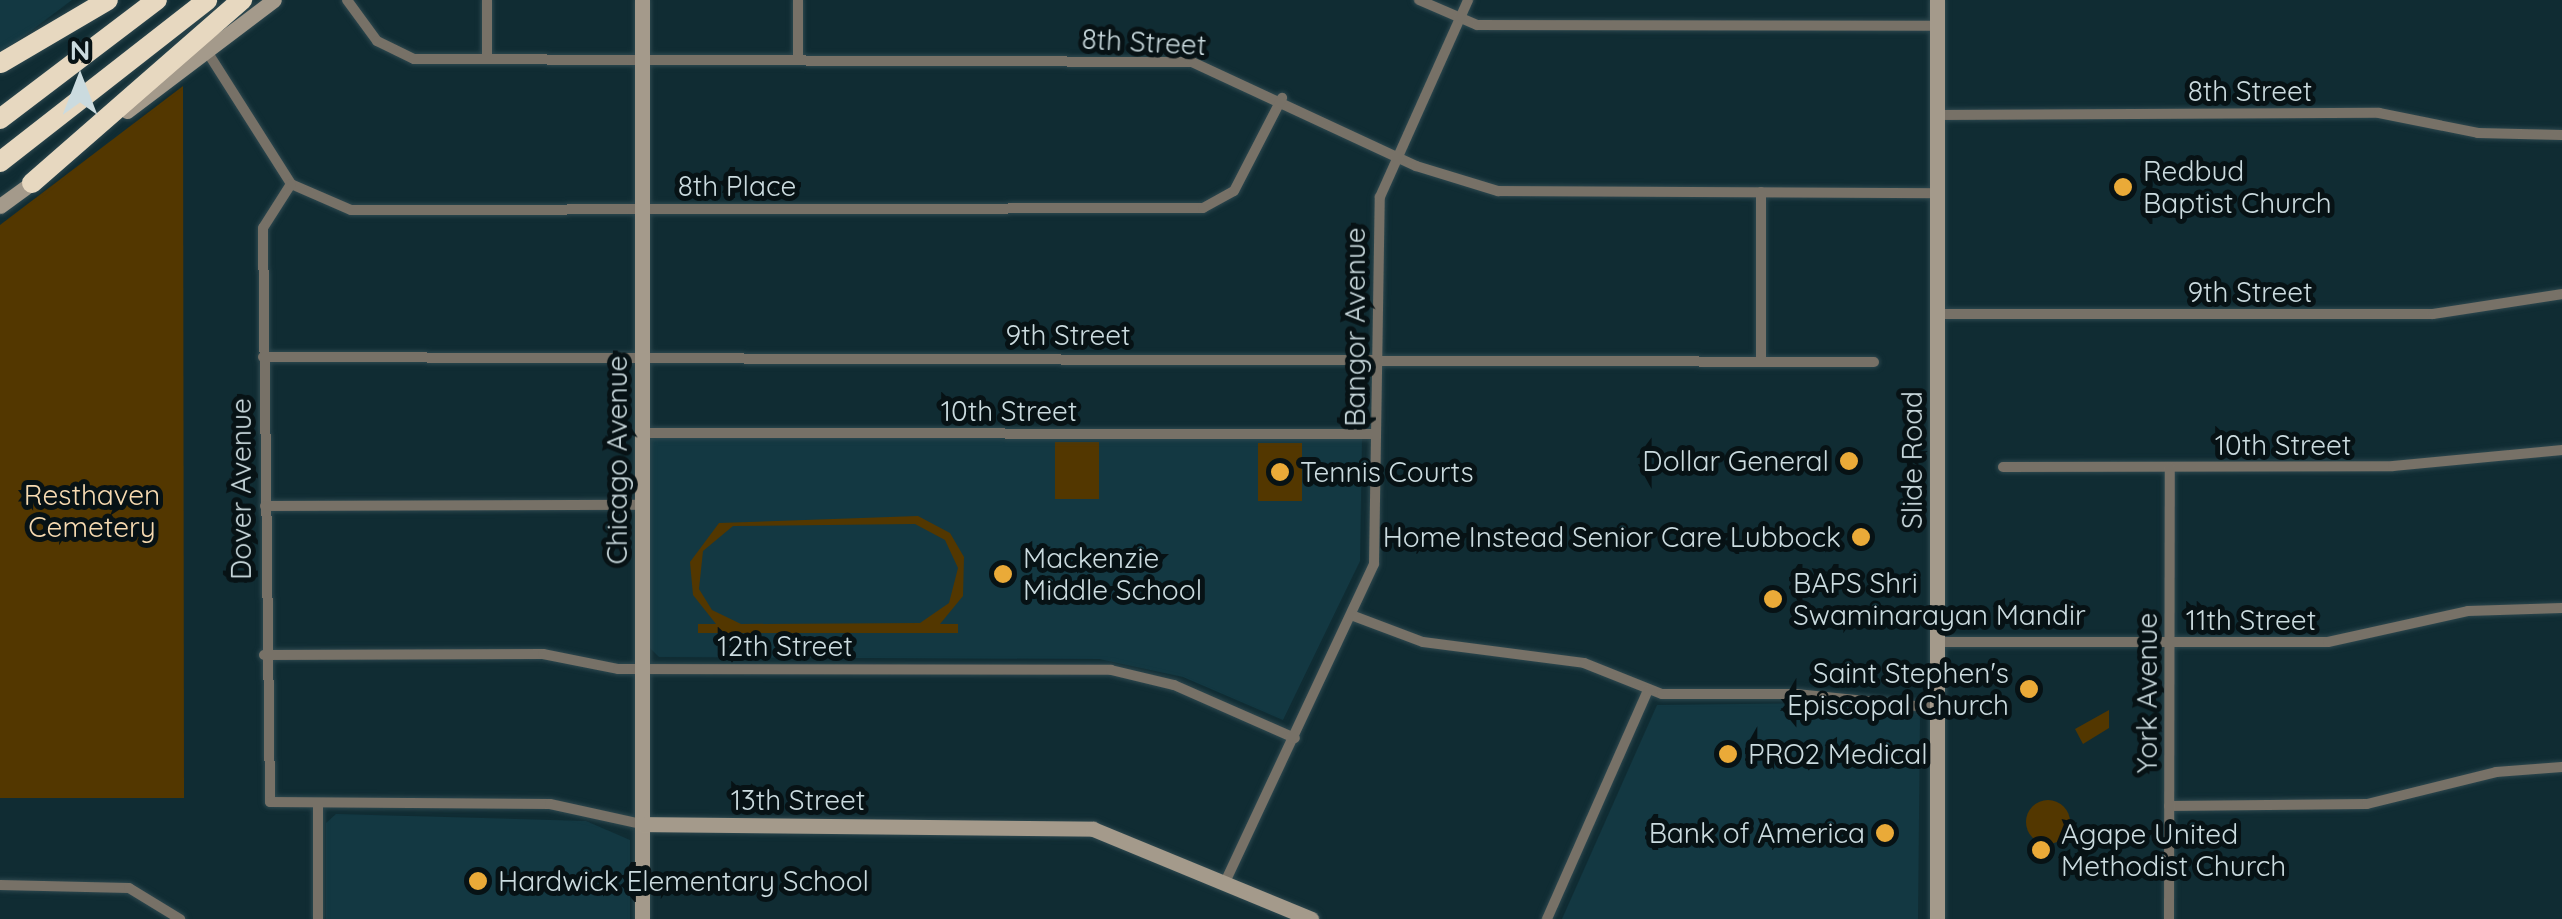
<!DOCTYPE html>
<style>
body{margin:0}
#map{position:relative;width:2562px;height:919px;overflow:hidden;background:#102c33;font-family:Quicksand,sans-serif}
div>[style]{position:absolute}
.built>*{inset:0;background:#133842}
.green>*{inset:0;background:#533700;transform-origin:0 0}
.round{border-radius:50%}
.roads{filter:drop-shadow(0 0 2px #2e484f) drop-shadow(0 0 2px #2e484f)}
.street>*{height:10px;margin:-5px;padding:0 5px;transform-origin:5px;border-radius:5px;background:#777167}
.secondary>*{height:15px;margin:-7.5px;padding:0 7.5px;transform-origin:7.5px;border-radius:7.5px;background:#a49a8b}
.highway>*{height:20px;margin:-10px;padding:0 10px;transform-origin:10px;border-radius:10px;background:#e7d8c0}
.dots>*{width:28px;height:28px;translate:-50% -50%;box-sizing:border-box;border:5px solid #071215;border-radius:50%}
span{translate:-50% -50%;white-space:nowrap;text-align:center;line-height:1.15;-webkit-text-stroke:10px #071215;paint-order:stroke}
.street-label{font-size:28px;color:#cbdbdf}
.poi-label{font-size:28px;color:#cbdbdf}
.left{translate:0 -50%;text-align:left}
.right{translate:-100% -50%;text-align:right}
.park-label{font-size:28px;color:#f6dab1}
.north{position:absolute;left:30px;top:30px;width:100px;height:100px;-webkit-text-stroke:8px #071215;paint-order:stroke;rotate:0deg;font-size:28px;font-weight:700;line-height:40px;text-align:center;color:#cbdbdf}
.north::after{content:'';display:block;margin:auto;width:35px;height:45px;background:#cbdbdf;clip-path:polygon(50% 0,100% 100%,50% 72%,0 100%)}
</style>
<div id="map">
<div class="built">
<i style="clip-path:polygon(0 0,72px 0,0 54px)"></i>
<i style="clip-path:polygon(649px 438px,1362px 438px,1360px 561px,1283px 720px,1183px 677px,1099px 659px,659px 657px,649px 647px)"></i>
<i style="clip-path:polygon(1820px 703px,1920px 714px,1918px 919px,1562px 919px,1657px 705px)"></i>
<i style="clip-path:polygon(336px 814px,586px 821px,630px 840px,630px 919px,326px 919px,326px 823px)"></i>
</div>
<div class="green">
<i style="clip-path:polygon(183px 86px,184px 798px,0 798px,0 225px)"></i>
<i style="left:1055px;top:442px;width:44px;height:57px"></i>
<i style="left:1258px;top:443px;width:44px;height:58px"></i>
<i style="clip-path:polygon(evenodd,918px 516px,950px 533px,964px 557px,963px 596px,940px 624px,958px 624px,958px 633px,698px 633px,698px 624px,716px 624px,693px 595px,690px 562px,719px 523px,918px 516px,915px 524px,945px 540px,958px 568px,949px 603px,920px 623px,741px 624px,712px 610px,699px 589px,703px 551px,733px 526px,915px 524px)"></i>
<i style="clip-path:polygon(2109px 710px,2109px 728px,2083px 744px,2075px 729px)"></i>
<i class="round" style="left:2026px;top:800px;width:44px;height:44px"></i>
</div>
<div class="roads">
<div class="street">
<i style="left:347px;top:0;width:51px;rotate:53.8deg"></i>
<i style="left:377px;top:41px;width:41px;rotate:25.9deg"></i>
<i style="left:414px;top:59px;width:778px;rotate:0.22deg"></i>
<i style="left:1192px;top:62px;width:247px;rotate:24.9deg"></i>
<i style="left:1416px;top:166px;width:86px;rotate:17deg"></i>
<i style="left:1498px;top:191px;width:439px;rotate:0.3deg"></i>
<i style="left:487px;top:0;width:59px;rotate:90deg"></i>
<i style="left:798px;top:0;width:60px;rotate:90deg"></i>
<i style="left:1419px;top:0;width:63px;rotate:23.3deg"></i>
<i style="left:1477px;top:25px;width:460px;rotate:0.1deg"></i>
<i style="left:208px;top:53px;width:155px;rotate:57.6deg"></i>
<i style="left:291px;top:184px;width:65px;rotate:23.4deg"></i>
<i style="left:351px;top:210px;width:852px;rotate:-0.13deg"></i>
<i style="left:1203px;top:208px;width:35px;rotate:-29deg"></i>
<i style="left:1234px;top:191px;width:105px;rotate:-62.7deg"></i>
<i style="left:1937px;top:115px;width:442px;rotate:-0.3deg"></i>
<i style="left:2379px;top:113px;width:101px;rotate:11.4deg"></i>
<i style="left:2478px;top:133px;width:84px;rotate:1.4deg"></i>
<i style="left:291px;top:184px;width:52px;rotate:122.5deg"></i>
<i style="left:263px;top:228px;width:574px;rotate:89.3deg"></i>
<i style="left:270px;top:802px;width:280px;rotate:0.4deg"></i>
<i style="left:550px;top:804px;width:94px;rotate:12.3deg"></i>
<i style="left:1937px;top:314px;width:496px"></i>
<i style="left:2433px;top:314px;width:131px;rotate:-8.8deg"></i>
<i style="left:263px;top:357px;width:1611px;rotate:0.18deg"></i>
<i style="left:1761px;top:362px;width:170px;rotate:-90deg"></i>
<i style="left:643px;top:433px;width:733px;rotate:0.08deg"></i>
<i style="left:2003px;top:467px;width:390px;rotate:-0.1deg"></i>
<i style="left:2393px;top:466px;width:170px;rotate:-5.4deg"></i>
<i style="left:265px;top:506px;width:378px;rotate:-0.2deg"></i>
<i style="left:1351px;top:615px;width:77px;rotate:20.6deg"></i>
<i style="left:1423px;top:642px;width:162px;rotate:7.4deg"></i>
<i style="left:1584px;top:663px;width:84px;rotate:21.7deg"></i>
<i style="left:1662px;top:694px;width:134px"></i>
<i style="left:1796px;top:694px;width:142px;rotate:5.7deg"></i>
<i style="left:1937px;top:642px;width:391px"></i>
<i style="left:2328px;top:642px;width:143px;rotate:-12.5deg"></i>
<i style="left:2468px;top:611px;width:94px;rotate:-1.8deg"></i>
<i style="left:264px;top:655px;width:279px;rotate:-0.2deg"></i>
<i style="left:543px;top:654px;width:76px;rotate:11.3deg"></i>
<i style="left:618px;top:669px;width:493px;rotate:0.1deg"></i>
<i style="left:1111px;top:670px;width:65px;rotate:13.4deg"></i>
<i style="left:1174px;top:685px;width:132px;rotate:23.7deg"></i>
<i style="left:318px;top:803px;width:116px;rotate:90deg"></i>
<i style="left:2169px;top:806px;width:198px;rotate:-0.6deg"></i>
<i style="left:2367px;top:804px;width:133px;rotate:-13.9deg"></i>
<i style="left:2496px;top:772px;width:66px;rotate:-4.3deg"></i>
<i style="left:1226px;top:880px;width:349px;rotate:-64.9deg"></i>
<i style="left:1374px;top:564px;width:367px;rotate:-89.1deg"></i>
<i style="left:1380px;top:197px;width:216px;rotate:-65.9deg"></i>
<i style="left:0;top:885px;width:129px;rotate:1.3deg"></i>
<i style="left:129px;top:888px;width:60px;rotate:31.3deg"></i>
<i style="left:1547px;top:919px;width:250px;rotate:-66.2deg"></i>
<i style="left:2169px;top:919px;width:452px;rotate:-89.9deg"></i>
</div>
<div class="secondary">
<i style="left:642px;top:0;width:919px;rotate:90deg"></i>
<i style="left:1937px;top:0;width:919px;rotate:90deg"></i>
<i style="left:127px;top:111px;width:184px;rotate:-37.1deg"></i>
<i style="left:0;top:206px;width:46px;rotate:-36.1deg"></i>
<i style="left:642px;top:824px;width:451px;rotate:0.6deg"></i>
<i style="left:1093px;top:829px;width:236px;rotate:22.4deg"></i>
</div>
<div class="highway">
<i style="left:1px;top:63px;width:124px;rotate:-30.5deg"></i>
<i style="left:0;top:119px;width:197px;rotate:-37.2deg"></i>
<i style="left:0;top:162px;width:263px;rotate:-38deg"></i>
<i style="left:32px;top:183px;width:279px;rotate:-41.1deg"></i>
</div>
</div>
<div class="dots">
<i style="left:2123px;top:187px;background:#eaaa38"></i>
<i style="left:1849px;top:461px;background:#eaaa38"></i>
<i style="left:1280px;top:472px;background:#eaaa38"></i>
<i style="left:1861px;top:537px;background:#eaaa38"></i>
<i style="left:1003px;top:574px;background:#eaaa38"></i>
<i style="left:1773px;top:599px;background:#eaaa38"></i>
<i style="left:2029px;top:689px;background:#eaaa38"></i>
<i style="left:1728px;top:754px;background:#eaaa38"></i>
<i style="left:1885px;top:833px;background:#eaaa38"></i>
<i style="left:2041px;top:850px;background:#eaaa38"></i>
<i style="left:478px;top:881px;background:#eaaa38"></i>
</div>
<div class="street-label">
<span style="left:1144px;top:42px;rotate:3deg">8th Street</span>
<span style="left:2250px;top:91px">8th Street</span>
<span style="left:737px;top:186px">8th Place</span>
<span style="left:2250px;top:292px">9th Street</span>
<span style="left:1355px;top:327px;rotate:-90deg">Bangor Avenue</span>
<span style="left:1068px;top:335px">9th Street</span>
<span style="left:1009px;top:411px">10th Street</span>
<span style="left:2283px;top:445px">10th Street</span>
<span style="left:617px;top:460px;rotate:-90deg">Chicago Avenue</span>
<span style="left:1912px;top:460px;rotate:-90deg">Slide Road</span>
<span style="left:241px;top:489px;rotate:-90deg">Dover Avenue</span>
<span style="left:2251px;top:620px">11th Street</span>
<span style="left:785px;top:646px">12th Street</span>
<span style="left:2147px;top:693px;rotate:-90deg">York Avenue</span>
<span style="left:798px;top:800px">13th Street</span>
</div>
<div class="poi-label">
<span class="left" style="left:2143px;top:187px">Redbud<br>Baptist Church</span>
<span class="right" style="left:1829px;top:461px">Dollar General</span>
<span class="left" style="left:1300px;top:472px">Tennis Courts</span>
<span class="right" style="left:1841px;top:537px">Home Instead Senior Care Lubbock</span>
<span class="left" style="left:1023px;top:574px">Mackenzie<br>Middle School</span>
<span class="left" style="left:1793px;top:599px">BAPS Shri<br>Swaminarayan Mandir</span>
<span class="right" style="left:2009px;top:689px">Saint Stephen's<br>Episcopal Church</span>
<span class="left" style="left:1748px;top:754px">PRO2 Medical</span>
<span class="right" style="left:1865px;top:833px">Bank of America</span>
<span class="left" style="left:2061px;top:850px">Agape United<br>Methodist Church</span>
<span class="left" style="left:498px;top:881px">Hardwick Elementary School</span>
</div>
<div class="park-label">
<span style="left:92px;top:511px">Resthaven<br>Cemetery</span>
</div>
<div class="north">N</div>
</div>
